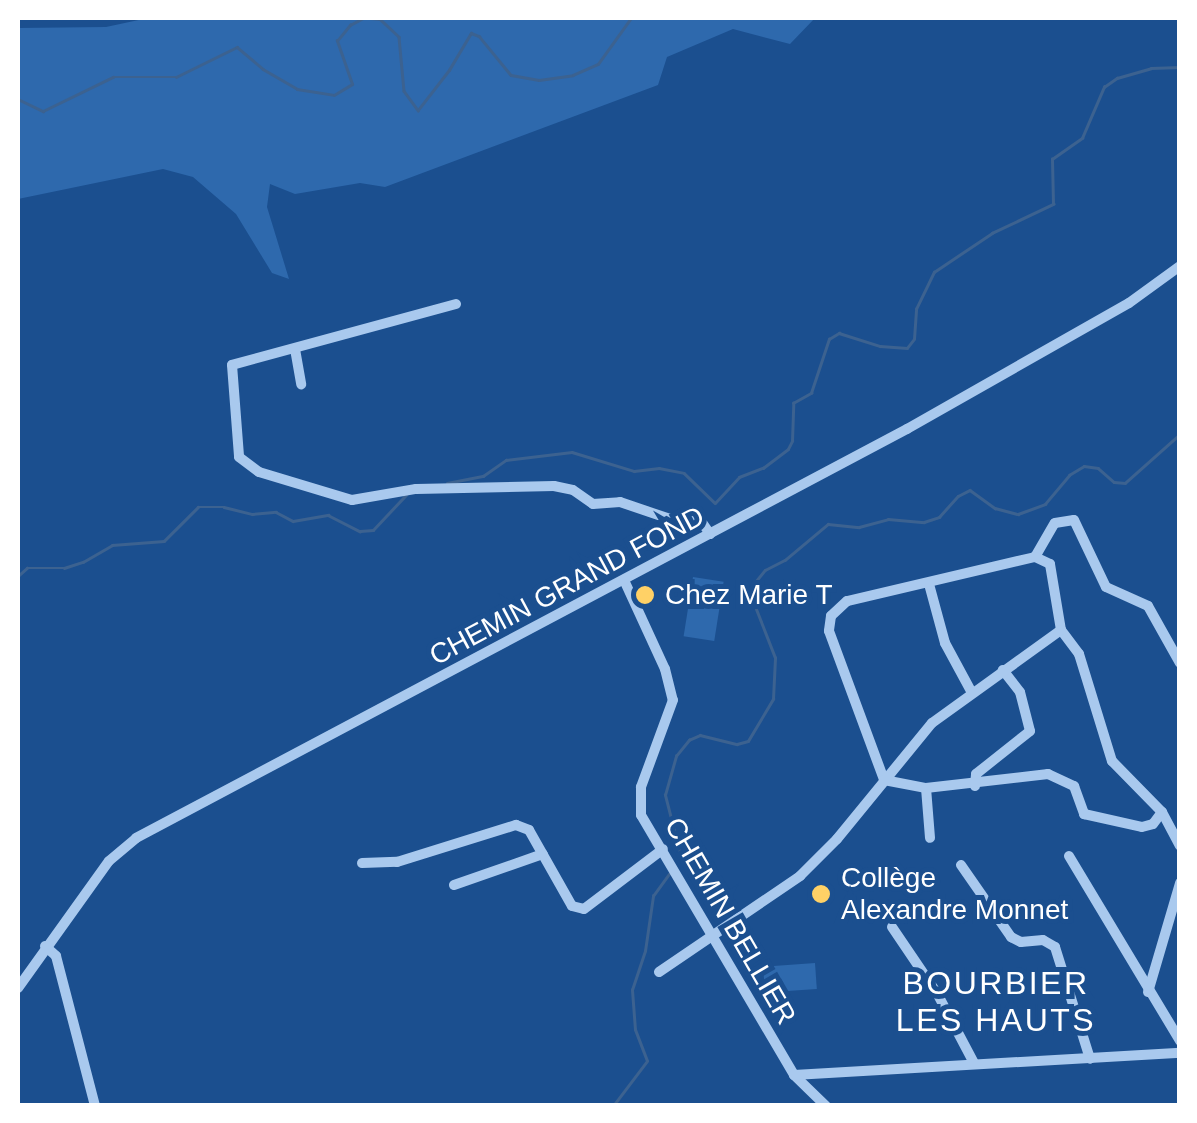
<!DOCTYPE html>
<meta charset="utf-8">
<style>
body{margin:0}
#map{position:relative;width:1197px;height:1123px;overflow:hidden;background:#1b4f8f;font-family:Helvetica,sans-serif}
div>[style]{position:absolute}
.green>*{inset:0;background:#2e69ad;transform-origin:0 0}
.stream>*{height:2.5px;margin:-1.25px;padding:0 1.25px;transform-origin:1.25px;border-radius:1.25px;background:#3c6290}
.minor>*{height:10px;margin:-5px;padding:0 5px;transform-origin:5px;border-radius:5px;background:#a9c9ee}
.dots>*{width:28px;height:28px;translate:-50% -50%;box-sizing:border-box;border:5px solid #1b4f8f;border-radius:50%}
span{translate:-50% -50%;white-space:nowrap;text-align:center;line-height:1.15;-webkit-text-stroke:10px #1b4f8f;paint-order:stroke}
.street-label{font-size:28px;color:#fff}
.poi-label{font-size:28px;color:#fff}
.left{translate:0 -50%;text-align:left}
.quarter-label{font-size:32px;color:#fff;letter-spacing:2.5px}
.frame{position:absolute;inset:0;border:20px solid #fff;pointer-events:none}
</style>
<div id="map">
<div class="green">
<i style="clip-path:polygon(148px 18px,815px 18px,790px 44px,733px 29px,667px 57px,658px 85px,385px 187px,360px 183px,295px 194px,270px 184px,267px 207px,289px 279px,272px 273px,236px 214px,193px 177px,163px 169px,18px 199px,18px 28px,106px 27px)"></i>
<i style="left:693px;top:577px;width:31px;height:60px;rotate:9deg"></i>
<i style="left:815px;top:963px;width:26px;height:52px;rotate:86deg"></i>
</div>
<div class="stream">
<i style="left:370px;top:18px;width:10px;rotate:6deg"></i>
<i style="left:380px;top:19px;width:26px;rotate:43deg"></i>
<i style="left:399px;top:37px;width:54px;rotate:84.7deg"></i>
<i style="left:404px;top:91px;width:24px;rotate:54deg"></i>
<i style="left:418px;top:110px;width:51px;rotate:-52.2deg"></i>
<i style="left:449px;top:70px;width:43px;rotate:-59.3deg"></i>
<i style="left:471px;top:33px;width:9px;rotate:21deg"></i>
<i style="left:479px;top:36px;width:50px;rotate:50.6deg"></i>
<i style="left:511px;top:75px;width:28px;rotate:10deg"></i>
<i style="left:539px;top:80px;width:34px;rotate:-8deg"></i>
<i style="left:573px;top:75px;width:27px;rotate:-24deg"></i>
<i style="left:598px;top:64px;width:57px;rotate:-54.3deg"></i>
<i style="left:18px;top:99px;width:28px;rotate:26deg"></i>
<i style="left:43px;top:111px;width:78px;rotate:-25.9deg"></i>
<i style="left:113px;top:77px;width:63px"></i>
<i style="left:176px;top:77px;width:68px;rotate:-26.2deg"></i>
<i style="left:237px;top:47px;width:34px;rotate:40deg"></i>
<i style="left:263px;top:69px;width:39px;rotate:30deg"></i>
<i style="left:297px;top:89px;width:37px;rotate:9deg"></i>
<i style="left:334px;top:95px;width:21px;rotate:-31deg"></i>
<i style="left:352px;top:84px;width:46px;rotate:-109.2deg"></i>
<i style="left:337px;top:41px;width:21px;rotate:-51deg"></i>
<i style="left:350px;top:25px;width:15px;rotate:-28deg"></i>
<i style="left:447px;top:483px;width:37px;rotate:-11deg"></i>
<i style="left:483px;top:476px;width:28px;rotate:-35deg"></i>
<i style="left:506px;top:460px;width:66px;rotate:-6.9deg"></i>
<i style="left:572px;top:452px;width:65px;rotate:17deg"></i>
<i style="left:634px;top:471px;width:25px;rotate:-7deg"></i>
<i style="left:659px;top:468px;width:25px;rotate:11deg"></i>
<i style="left:684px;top:473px;width:43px;rotate:44.1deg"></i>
<i style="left:715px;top:503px;width:35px;rotate:-47deg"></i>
<i style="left:739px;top:477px;width:26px;rotate:-21deg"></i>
<i style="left:763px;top:468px;width:31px;rotate:-37deg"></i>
<i style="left:788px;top:449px;width:9px;rotate:-63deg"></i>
<i style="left:792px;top:441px;width:38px;rotate:-88deg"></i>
<i style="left:793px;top:403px;width:21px;rotate:-29deg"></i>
<i style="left:811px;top:393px;width:57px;rotate:-71.6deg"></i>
<i style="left:829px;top:339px;width:12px;rotate:-31deg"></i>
<i style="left:839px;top:333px;width:43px;rotate:17.6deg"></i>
<i style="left:880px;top:346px;width:27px;rotate:4deg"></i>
<i style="left:907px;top:348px;width:11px;rotate:-52deg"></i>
<i style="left:914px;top:339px;width:30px;rotate:-86deg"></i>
<i style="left:916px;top:309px;width:41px;rotate:-64.1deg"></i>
<i style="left:934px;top:272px;width:70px;rotate:-33.9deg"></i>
<i style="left:992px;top:233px;width:68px;rotate:-25.4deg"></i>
<i style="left:1053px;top:204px;width:45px;rotate:-91.3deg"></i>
<i style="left:1052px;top:159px;width:37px;rotate:-35deg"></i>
<i style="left:1082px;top:138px;width:56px;rotate:-66.7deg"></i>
<i style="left:1104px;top:87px;width:16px;rotate:-35deg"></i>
<i style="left:1117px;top:78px;width:35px;rotate:-16deg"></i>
<i style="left:1151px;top:68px;width:29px;rotate:-2deg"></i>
<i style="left:18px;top:576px;width:12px;rotate:-42deg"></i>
<i style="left:27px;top:568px;width:37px"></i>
<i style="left:64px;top:568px;width:20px;rotate:-18deg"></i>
<i style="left:83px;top:562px;width:34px;rotate:-30deg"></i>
<i style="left:112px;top:545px;width:52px;rotate:-4.4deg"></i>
<i style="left:164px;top:541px;width:48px;rotate:-45deg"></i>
<i style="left:198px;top:507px;width:26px"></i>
<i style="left:224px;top:507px;width:29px;rotate:14deg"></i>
<i style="left:252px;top:514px;width:24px;rotate:-5deg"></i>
<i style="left:276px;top:512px;width:19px;rotate:28deg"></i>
<i style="left:293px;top:521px;width:36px;rotate:-10deg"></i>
<i style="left:328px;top:515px;width:36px;rotate:27deg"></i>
<i style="left:360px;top:531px;width:13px;rotate:-4deg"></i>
<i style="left:373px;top:530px;width:48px;rotate:-46.7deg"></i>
<i style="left:680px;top:854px;width:61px;rotate:-104.3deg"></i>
<i style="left:665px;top:795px;width:41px;rotate:-74.2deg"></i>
<i style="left:676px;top:756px;width:21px;rotate:-51deg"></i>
<i style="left:689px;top:740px;width:12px;rotate:-24deg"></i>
<i style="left:700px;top:735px;width:38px;rotate:14deg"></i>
<i style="left:737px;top:744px;width:11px;rotate:-15deg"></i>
<i style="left:748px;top:741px;width:49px;rotate:-59.2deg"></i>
<i style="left:773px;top:699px;width:41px;rotate:-87.2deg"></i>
<i style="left:775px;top:658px;width:63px;rotate:-111.3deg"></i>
<i style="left:752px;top:599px;width:18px;rotate:-77deg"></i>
<i style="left:756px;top:581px;width:14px;rotate:-51deg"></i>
<i style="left:765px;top:570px;width:22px;rotate:-27deg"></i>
<i style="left:785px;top:560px;width:56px;rotate:-39.9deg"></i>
<i style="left:828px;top:524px;width:31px;rotate:6deg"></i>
<i style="left:859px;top:527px;width:30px;rotate:-15deg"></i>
<i style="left:888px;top:519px;width:36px;rotate:5deg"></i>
<i style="left:924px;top:522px;width:16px;rotate:-18deg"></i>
<i style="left:939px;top:517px;width:28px;rotate:-48deg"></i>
<i style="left:958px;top:496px;width:13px;rotate:-27deg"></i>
<i style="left:970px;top:490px;width:31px;rotate:36deg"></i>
<i style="left:995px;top:508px;width:24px;rotate:15deg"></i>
<i style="left:1018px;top:514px;width:29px;rotate:-20deg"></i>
<i style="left:1045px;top:504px;width:38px;rotate:-50deg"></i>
<i style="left:1069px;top:475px;width:17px;rotate:-31deg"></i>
<i style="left:1084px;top:466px;width:14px;rotate:8deg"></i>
<i style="left:1098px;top:468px;width:21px;rotate:41deg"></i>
<i style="left:1114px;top:482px;width:11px;rotate:5deg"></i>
<i style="left:1125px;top:483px;width:74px;rotate:-41.7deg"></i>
<i style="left:613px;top:1106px;width:56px;rotate:-52.9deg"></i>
<i style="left:647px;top:1061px;width:33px;rotate:-111deg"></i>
<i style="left:635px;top:1030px;width:40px;rotate:-94.3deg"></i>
<i style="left:632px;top:990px;width:41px;rotate:-71.6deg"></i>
<i style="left:645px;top:951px;width:56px;rotate:-81.7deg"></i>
<i style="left:653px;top:896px;width:27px;rotate:-54deg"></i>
</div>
<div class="minor">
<i style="left:456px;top:304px;width:232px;rotate:164.8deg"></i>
<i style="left:232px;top:365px;width:92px;rotate:85.6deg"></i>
<i style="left:239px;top:457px;width:25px;rotate:37deg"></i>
<i style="left:259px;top:472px;width:97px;rotate:16.8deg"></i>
<i style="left:352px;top:500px;width:65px;rotate:-9.8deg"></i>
<i style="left:416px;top:489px;width:138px;rotate:-1.2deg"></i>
<i style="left:554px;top:486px;width:19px;rotate:12deg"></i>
<i style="left:573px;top:490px;width:24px;rotate:35deg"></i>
<i style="left:593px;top:504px;width:27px;rotate:-4deg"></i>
<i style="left:620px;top:502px;width:53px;rotate:18.8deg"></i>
<i style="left:670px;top:519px;width:31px;rotate:4deg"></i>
<i style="left:701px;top:521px;width:16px;rotate:55deg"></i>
<i style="left:295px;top:349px;width:36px;rotate:80deg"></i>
<i style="left:1035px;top:557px;width:39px;rotate:-60deg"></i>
<i style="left:1055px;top:523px;width:19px;rotate:-9deg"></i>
<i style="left:1074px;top:520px;width:74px;rotate:64.5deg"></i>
<i style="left:1106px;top:587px;width:46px;rotate:24.3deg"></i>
<i style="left:1148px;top:606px;width:65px;rotate:60.7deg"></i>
<i style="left:624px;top:580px;width:98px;rotate:65.3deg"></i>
<i style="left:665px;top:669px;width:32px;rotate:76deg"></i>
<i style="left:673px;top:700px;width:93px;rotate:110.2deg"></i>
<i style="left:641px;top:787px;width:28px;rotate:90deg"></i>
<i style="left:641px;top:815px;width:302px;rotate:59.5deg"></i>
<i style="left:794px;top:1075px;width:45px;rotate:44.1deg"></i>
<i style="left:929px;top:584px;width:61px;rotate:74.8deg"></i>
<i style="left:945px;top:643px;width:57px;rotate:61.6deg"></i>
<i style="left:1061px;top:630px;width:67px;rotate:-99.5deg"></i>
<i style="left:1050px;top:564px;width:17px;rotate:-155deg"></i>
<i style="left:1035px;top:557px;width:193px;rotate:166.8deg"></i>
<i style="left:847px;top:601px;width:22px;rotate:137deg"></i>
<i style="left:831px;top:616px;width:15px;rotate:98deg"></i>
<i style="left:829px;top:631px;width:159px;rotate:69.7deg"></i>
<i style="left:884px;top:780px;width:43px;rotate:10.8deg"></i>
<i style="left:926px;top:788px;width:123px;rotate:-6.5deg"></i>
<i style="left:1048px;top:774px;width:29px;rotate:25deg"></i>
<i style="left:1074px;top:786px;width:30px;rotate:70deg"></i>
<i style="left:1084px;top:814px;width:59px;rotate:12.6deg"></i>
<i style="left:1142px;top:827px;width:11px;rotate:-15deg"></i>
<i style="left:1153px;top:824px;width:15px;rotate:-53deg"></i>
<i style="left:1061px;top:630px;width:30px;rotate:53deg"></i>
<i style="left:1079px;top:654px;width:112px;rotate:72.9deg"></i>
<i style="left:1112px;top:761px;width:71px;rotate:45.6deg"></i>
<i style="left:1162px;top:812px;width:38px;rotate:62deg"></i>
<i style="left:975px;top:786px;width:12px;rotate:-85deg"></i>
<i style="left:976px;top:774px;width:69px;rotate:-38.5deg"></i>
<i style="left:1030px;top:731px;width:40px;rotate:-104.4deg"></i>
<i style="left:1020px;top:692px;width:28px;rotate:-128deg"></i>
<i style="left:926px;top:788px;width:50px;rotate:85.4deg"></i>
<i style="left:1069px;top:856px;width:216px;rotate:59deg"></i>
<i style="left:362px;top:863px;width:35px;rotate:-2deg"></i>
<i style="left:397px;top:862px;width:125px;rotate:-17.3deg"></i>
<i style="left:516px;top:825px;width:14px;rotate:21deg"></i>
<i style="left:529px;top:830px;width:87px;rotate:60.5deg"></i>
<i style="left:572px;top:906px;width:12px;rotate:14deg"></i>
<i style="left:584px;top:909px;width:99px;rotate:-37.2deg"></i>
<i style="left:961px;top:865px;width:88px;rotate:55.2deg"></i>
<i style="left:1011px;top:937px;width:11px;rotate:27deg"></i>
<i style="left:1021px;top:942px;width:22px;rotate:-5deg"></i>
<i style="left:1043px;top:940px;width:14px;rotate:30deg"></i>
<i style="left:1055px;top:947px;width:117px;rotate:72.6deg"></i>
<i style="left:454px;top:885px;width:94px;rotate:-19.2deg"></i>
<i style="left:892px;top:927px;width:82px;rotate:55.9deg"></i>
<i style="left:938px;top:995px;width:77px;rotate:62.1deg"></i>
<i style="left:45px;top:946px;width:15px;rotate:42deg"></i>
<i style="left:56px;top:956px;width:155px;rotate:75.4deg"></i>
<i style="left:659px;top:972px;width:171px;rotate:-34.2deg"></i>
<i style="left:800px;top:876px;width:52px;rotate:-45deg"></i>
<i style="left:837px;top:839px;width:150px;rotate:-50.7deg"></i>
<i style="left:932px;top:723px;width:159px;rotate:-35.8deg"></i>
<i style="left:18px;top:988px;width:156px;rotate:-54.4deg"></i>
<i style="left:109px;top:861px;width:35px;rotate:-40deg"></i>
<i style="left:136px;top:838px;width:873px;rotate:-27.95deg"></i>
<i style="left:907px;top:429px;width:255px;rotate:-29.6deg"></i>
<i style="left:1129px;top:303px;width:63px;rotate:-36deg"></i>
<i style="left:1148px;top:992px;width:114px;rotate:-73.6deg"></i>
<i style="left:794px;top:1075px;width:387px;rotate:-3.3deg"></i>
</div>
<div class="dots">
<i style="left:645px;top:595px;background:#ffd166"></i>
<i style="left:821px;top:894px;background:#ffd166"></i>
</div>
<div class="street-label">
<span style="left:567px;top:586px;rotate:-28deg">CHEMIN GRAND FOND</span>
<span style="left:730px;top:921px;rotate:60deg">CHEMIN BELLIER</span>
</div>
<div class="poi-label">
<span class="left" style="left:665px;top:595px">Chez Marie T</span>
<span class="left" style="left:841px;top:894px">Collège<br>Alexandre Monnet</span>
</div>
<div class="quarter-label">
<span style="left:996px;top:1002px">BOURBIER<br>LES HAUTS</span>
</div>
<div class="frame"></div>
</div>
